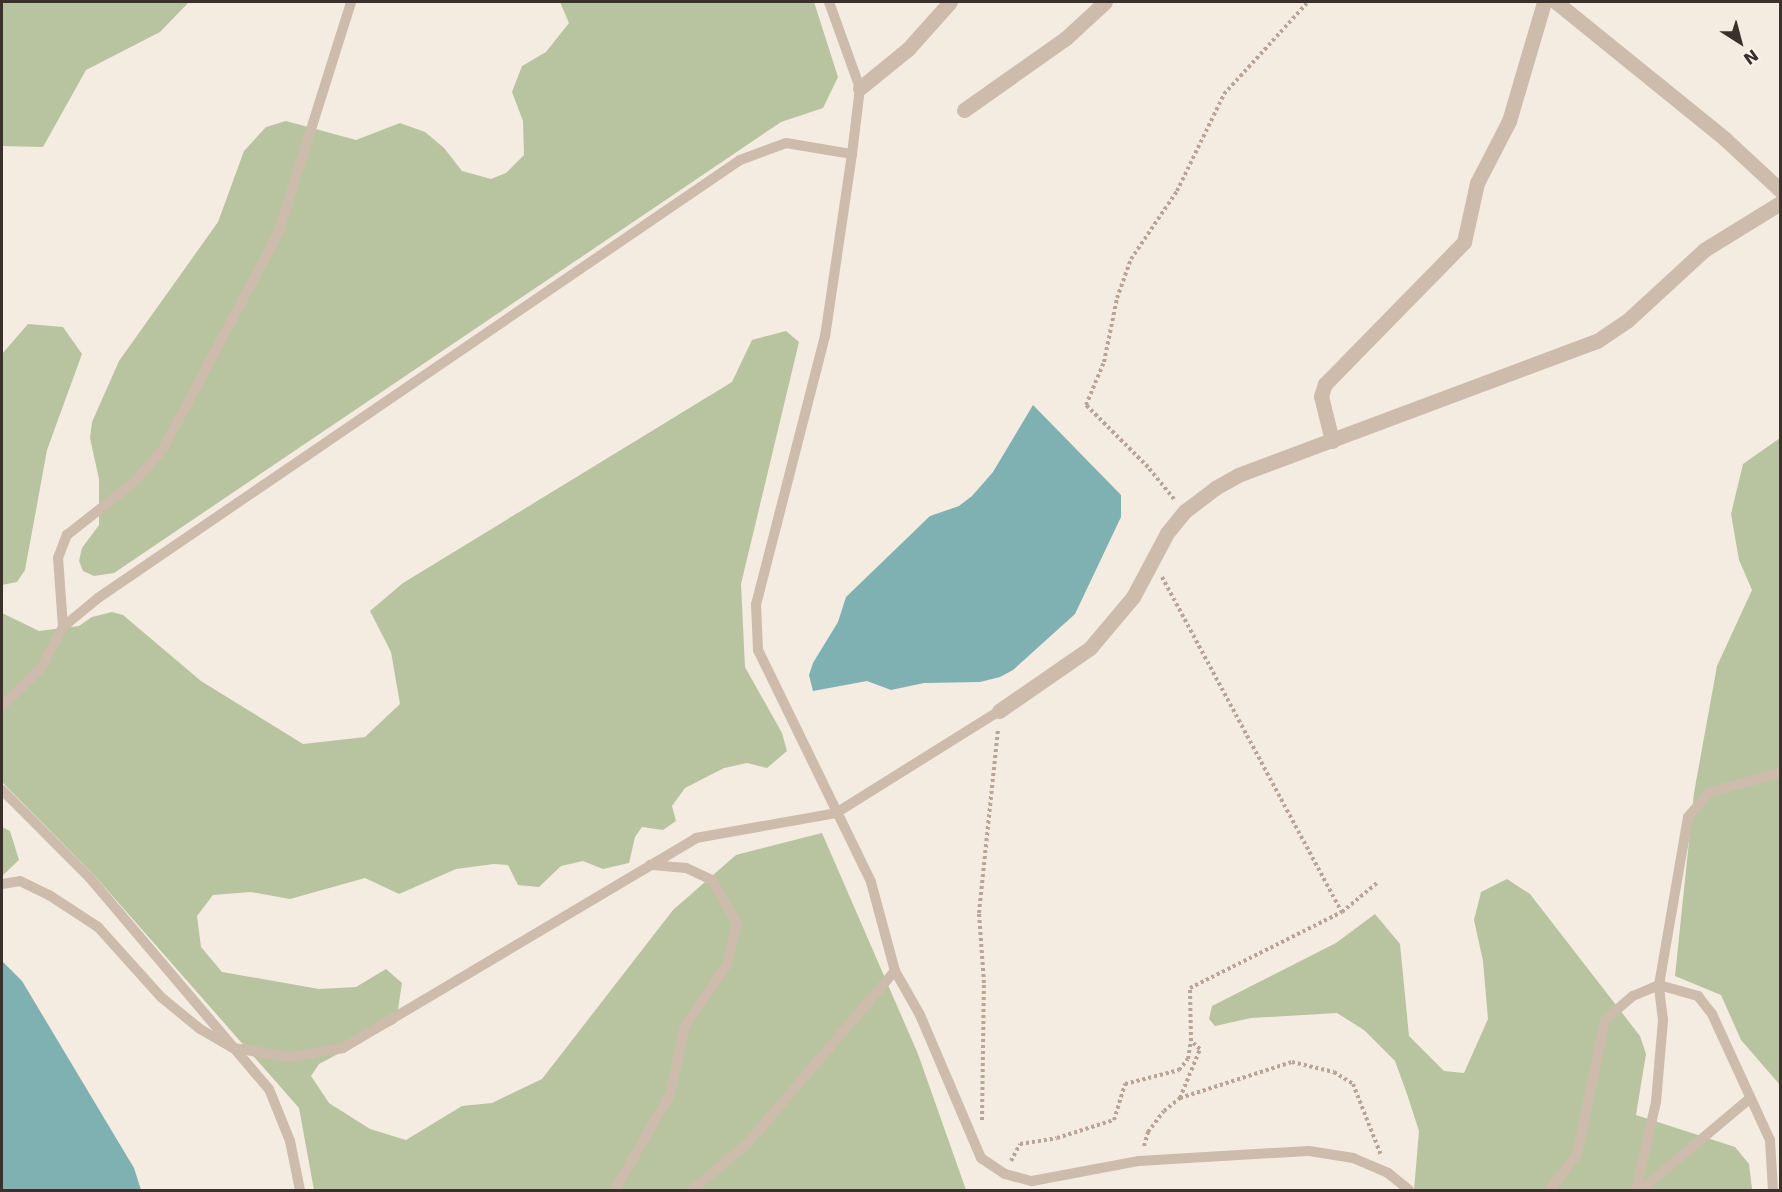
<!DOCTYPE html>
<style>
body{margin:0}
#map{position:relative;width:1782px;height:1192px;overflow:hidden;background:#f4ebe1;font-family:"DejaVu Sans",sans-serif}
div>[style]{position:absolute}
.green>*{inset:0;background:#b8c4a0}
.water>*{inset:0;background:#7fb0b2}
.path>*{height:4px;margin-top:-2px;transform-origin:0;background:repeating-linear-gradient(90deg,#b9a596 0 3px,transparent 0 6px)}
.lane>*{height:10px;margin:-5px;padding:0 5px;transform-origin:5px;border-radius:5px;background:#cdbbac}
.street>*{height:15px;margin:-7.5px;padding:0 7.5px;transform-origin:7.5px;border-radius:7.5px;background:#cdbbac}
span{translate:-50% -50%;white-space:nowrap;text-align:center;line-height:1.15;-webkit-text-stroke:5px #fbf5ee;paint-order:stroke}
.frame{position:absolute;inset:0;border:3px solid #3b302b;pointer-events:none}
.north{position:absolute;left:1710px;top:12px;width:60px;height:60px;-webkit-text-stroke:4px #fbf5ee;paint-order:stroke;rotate:144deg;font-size:16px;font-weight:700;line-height:24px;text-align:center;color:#3b302b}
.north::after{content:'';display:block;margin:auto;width:21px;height:27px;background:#3b302b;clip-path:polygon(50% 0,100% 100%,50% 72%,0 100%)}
</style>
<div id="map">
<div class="green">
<i style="clip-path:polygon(2px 2px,189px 2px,160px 32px,86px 70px,43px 147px,2px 146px)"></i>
<i style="clip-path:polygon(560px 2px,814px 2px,838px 77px,823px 108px,781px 122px,114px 573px,94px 576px,83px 571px,79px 561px,82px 548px,99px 525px,99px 479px,90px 438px,92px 422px,119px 361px,218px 222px,244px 151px,266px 127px,286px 121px,356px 140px,400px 123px,425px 132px,444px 148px,462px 171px,491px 179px,506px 173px,524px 155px,523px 121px,512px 92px,522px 66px,546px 52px,569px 23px)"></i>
<i style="clip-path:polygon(28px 324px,63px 327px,82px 354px,47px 450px,25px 570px,17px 582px,2px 585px,2px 354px)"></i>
<i style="clip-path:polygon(786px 331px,799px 342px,741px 584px,745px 667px,782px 733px,787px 751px,767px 768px,747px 763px,724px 768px,685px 788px,672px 806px,676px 821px,663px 830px,642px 827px,635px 837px,629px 863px,603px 869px,583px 861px,561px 866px,539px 887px,518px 885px,508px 865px,494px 864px,456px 869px,399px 894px,365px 878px,290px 899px,251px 892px,213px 895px,197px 916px,201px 947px,222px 972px,319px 989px,356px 987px,386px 969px,402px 983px,396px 1023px,319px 1064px,311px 1076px,329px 1103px,370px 1129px,406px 1140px,462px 1106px,492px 1103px,542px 1079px,673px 910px,736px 855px,822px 833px,918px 1054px,966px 1190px,314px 1190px,299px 1108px,94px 875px,2px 782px,2px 613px,39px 631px,79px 626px,92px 617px,112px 612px,123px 615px,201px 681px,303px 744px,365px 737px,400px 704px,391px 652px,370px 611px,403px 583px,732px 382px,752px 340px)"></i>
<i style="clip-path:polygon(1780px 438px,1780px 1085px,1741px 1040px,1721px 995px,1675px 976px,1694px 793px,1717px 666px,1752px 590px,1739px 560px,1731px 514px,1743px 464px)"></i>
<i style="clip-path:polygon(2px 827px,10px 831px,19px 860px,2px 876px)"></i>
<i style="clip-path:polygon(1507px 879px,1530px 894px,1640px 1036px,1646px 1054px,1636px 1115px,1735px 1147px,1749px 1164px,1752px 1189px,1414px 1190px,1419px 1131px,1407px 1094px,1395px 1061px,1364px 1030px,1337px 1013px,1251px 1018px,1215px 1026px,1209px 1019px,1212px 1006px,1336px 943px,1375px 914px,1400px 944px,1409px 1036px,1444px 1071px,1464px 1073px,1488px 1019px,1483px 961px,1474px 920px,1481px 892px)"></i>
</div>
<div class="water">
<i style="clip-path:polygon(1033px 405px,1121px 495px,1121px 517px,1075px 614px,1013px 670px,1000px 677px,980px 682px,924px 683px,891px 690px,867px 681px,813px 691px,809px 675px,813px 663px,838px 622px,846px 597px,930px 516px,959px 506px,972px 496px,993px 472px)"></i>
<i style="clip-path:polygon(2px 961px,22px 981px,134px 1168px,141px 1190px,2px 1190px)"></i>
</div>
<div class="path">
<i style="left:1174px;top:499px;width:41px;rotate:-129.1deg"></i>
<i style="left:1148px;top:467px;width:88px;rotate:-135deg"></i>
<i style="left:1086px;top:405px;width:47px;rotate:-67.3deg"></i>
<i style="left:1104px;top:362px;width:65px;rotate:-78.5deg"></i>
<i style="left:1117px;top:298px;width:41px;rotate:-70.3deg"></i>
<i style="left:1131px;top:259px;width:82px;rotate:-55.9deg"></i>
<i style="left:1177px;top:191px;width:108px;rotate:-64.1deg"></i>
<i style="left:1224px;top:94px;width:125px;rotate:-47.6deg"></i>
<i style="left:1162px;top:577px;width:380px;rotate:61.8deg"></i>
<i style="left:1180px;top:1098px;width:53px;rotate:-67.8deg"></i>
<i style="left:1200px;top:1049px;width:12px;rotate:-138deg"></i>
<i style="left:1191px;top:1041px;width:53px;rotate:-91.1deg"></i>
<i style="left:1190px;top:988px;width:170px;rotate:-26.6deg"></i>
<i style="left:1342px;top:912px;width:47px;rotate:-39.8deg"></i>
<i style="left:982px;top:1120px;width:137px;rotate:-89.2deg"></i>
<i style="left:984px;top:983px;width:70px;rotate:-94.1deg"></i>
<i style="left:979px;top:913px;width:184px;rotate:-84.1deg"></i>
<i style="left:1144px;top:1146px;width:15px;rotate:-74deg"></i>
<i style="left:1148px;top:1132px;width:26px;rotate:-53deg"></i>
<i style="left:1164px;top:1111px;width:21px;rotate:-39deg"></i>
<i style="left:1180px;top:1098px;width:118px;rotate:-17.8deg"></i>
<i style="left:1292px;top:1062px;width:43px;rotate:13.4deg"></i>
<i style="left:1334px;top:1072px;width:22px;rotate:32deg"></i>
<i style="left:1353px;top:1084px;width:76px;rotate:68.5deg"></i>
<i style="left:1011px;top:1161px;width:19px;rotate:-62deg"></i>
<i style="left:1020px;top:1144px;width:37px;rotate:-9deg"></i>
<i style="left:1057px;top:1138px;width:60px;rotate:-17.5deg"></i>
<i style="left:1114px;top:1120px;width:38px;rotate:-73deg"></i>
<i style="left:1125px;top:1084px;width:56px;rotate:-14.5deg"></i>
<i style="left:1179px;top:1070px;width:14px;rotate:-51deg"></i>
<i style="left:1188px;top:1059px;width:18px;rotate:-81deg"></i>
</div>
<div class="lane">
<i style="left:829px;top:2px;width:91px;rotate:70.2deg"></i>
<i style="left:860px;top:88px;width:66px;rotate:96.9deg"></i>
<i style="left:852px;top:154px;width:184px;rotate:98.4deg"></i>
<i style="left:825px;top:336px;width:277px;rotate:104.4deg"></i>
<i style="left:756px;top:604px;width:46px;rotate:87.5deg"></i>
<i style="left:758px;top:650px;width:258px;rotate:64deg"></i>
<i style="left:871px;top:882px;width:92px;rotate:74.9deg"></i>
<i style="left:895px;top:971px;width:51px;rotate:60.4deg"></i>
<i style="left:920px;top:1015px;width:155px;rotate:66.9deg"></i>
<i style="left:981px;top:1158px;width:29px;rotate:34deg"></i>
<i style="left:1005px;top:1174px;width:28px;rotate:15deg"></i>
<i style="left:1032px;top:1181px;width:109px;rotate:-10.6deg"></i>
<i style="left:1139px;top:1161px;width:170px;rotate:-3.4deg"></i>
<i style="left:1309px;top:1151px;width:45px;rotate:9deg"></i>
<i style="left:1353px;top:1158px;width:38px;rotate:23deg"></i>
<i style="left:1388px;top:1173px;width:27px;rotate:39deg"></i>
<i style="left:63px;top:627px;width:69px;rotate:-94.1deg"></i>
<i style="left:58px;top:558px;width:25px;rotate:-69deg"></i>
<i style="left:67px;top:535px;width:85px;rotate:-38.3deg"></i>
<i style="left:134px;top:482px;width:44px;rotate:-48.7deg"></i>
<i style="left:163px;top:449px;width:244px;rotate:-61.9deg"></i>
<i style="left:278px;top:234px;width:243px;rotate:-72.5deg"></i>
<i style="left:2px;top:706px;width:56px;rotate:-44.3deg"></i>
<i style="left:42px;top:667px;width:45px;rotate:-62.3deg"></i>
<i style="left:63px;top:627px;width:45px;rotate:-39.6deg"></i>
<i style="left:98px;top:598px;width:777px;rotate:-34.3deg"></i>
<i style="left:740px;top:160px;width:49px;rotate:-20.3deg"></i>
<i style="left:786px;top:143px;width:67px;rotate:9.5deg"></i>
<i style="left:2px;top:790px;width:123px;rotate:45deg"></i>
<i style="left:89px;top:877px;width:278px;rotate:49.7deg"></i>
<i style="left:269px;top:1089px;width:56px;rotate:68deg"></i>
<i style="left:290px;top:1141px;width:50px;rotate:78.5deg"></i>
<i style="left:2px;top:884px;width:18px;rotate:-9deg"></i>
<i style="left:20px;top:881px;width:32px;rotate:26deg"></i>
<i style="left:49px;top:895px;width:59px;rotate:33.1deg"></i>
<i style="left:98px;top:927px;width:94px;rotate:48deg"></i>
<i style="left:161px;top:997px;width:50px;rotate:39.4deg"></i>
<i style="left:200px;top:1029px;width:38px;rotate:30deg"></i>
<i style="left:233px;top:1048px;width:58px;rotate:9deg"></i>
<i style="left:290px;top:1057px;width:54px;rotate:-9.6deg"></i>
<i style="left:343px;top:1048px;width:411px;rotate:-30.7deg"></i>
<i style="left:696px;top:838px;width:142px;rotate:-10.1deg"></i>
<i style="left:836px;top:813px;width:192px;rotate:-32deg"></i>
<i style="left:615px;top:1190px;width:111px;rotate:-60.2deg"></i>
<i style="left:670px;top:1094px;width:70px;rotate:-77.6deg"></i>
<i style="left:685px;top:1026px;width:74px;rotate:-55.5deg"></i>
<i style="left:727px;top:965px;width:43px;rotate:-76.6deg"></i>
<i style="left:737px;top:923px;width:50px;rotate:-120.2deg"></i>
<i style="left:712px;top:880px;width:29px;rotate:-155deg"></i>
<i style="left:686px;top:868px;width:36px;rotate:-175deg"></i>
<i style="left:692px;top:1190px;width:72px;rotate:-39.9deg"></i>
<i style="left:747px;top:1144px;width:228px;rotate:-49.5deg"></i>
<i style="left:1549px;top:1190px;width:45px;rotate:-51.3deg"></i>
<i style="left:1577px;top:1155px;width:138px;rotate:-78.3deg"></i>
<i style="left:1605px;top:1020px;width:37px;rotate:-41deg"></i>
<i style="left:1633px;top:996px;width:28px;rotate:-23deg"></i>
<i style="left:1659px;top:985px;width:41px;rotate:15.8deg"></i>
<i style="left:1698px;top:996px;width:23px;rotate:52deg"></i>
<i style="left:1712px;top:1014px;width:139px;rotate:65.3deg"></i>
<i style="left:1770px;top:1140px;width:50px;rotate:86.6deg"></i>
<i style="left:1636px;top:1190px;width:90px;rotate:-77.2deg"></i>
<i style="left:1656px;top:1102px;width:82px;rotate:-85.1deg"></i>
<i style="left:1663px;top:1020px;width:35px;rotate:-97deg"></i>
<i style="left:1659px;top:985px;width:170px;rotate:-80.2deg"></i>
<i style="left:1688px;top:817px;width:33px;rotate:-49deg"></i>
<i style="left:1710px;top:792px;width:73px;rotate:-15.2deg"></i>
<i style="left:1641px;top:1190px;width:140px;rotate:-40.1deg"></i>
</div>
<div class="street">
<i style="left:1556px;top:2px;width:218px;rotate:39deg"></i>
<i style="left:1725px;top:139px;width:75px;rotate:42.8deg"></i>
<i style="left:860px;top:88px;width:62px;rotate:-39.1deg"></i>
<i style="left:908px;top:49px;width:63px;rotate:-48.2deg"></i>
<i style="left:964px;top:110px;width:125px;rotate:-35.2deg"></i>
<i style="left:1066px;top:38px;width:53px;rotate:-42.7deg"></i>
<i style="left:1332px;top:441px;width:46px;rotate:-103.7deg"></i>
<i style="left:1321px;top:396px;width:13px;rotate:-72deg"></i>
<i style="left:1325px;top:384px;width:199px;rotate:-45.6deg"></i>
<i style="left:1464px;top:242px;width:60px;rotate:-77.6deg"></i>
<i style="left:1477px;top:183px;width:70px;rotate:-62.7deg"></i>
<i style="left:1509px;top:121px;width:124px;rotate:-73.6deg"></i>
<i style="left:999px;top:711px;width:111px;rotate:-34.7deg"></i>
<i style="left:1090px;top:648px;width:67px;rotate:-49.9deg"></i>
<i style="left:1133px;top:597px;width:72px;rotate:-62deg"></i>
<i style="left:1167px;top:533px;width:28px;rotate:-51deg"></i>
<i style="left:1185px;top:511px;width:38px;rotate:-37deg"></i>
<i style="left:1215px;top:488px;width:26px;rotate:-29deg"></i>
<i style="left:1238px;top:475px;width:383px;rotate:-20.5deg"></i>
<i style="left:1597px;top:341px;width:37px;rotate:-34deg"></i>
<i style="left:1628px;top:320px;width:103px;rotate:-42.6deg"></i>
<i style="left:1704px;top:250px;width:89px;rotate:-31.7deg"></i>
</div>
<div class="frame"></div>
<div class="north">N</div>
</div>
